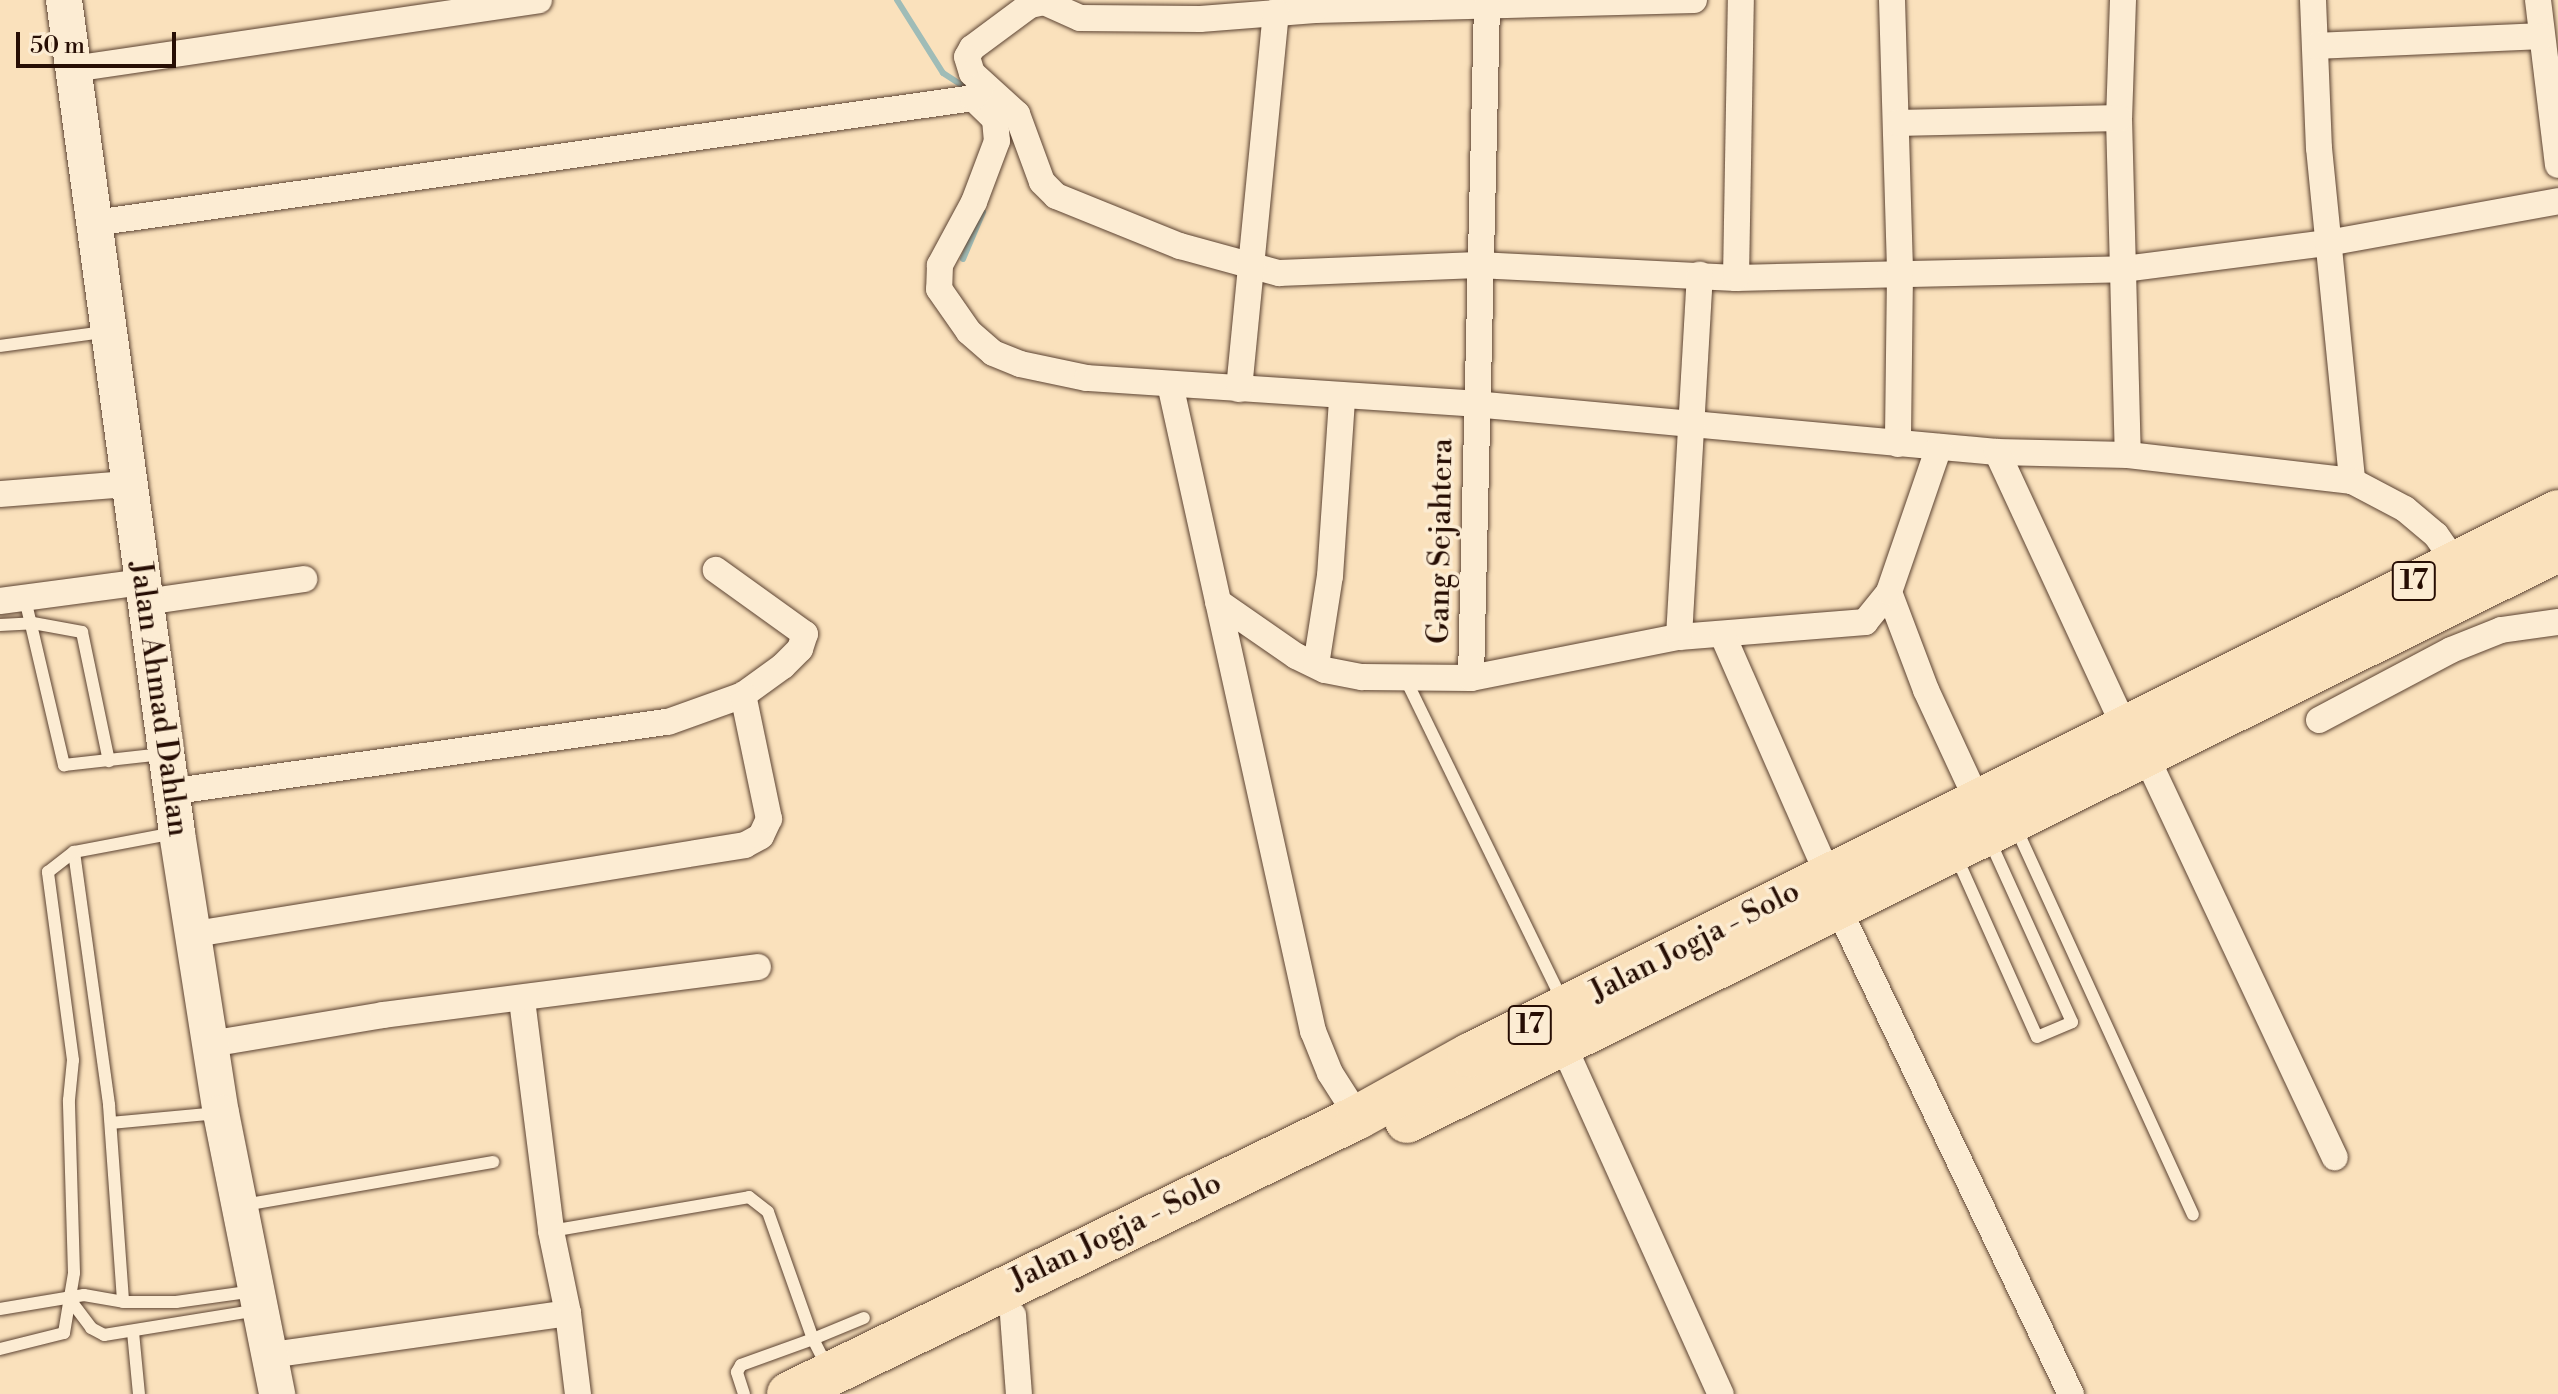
<!DOCTYPE html>
<style>
body{margin:0}
#map{position:relative;width:2558px;height:1394px;overflow:hidden;background:#fae1bc;font-family:"Libre Bodoni",serif}
div>[style]{position:absolute}
.stream>*{height:6px;margin:-3px;padding:0 3px;transform-origin:3px;border-radius:3px;background:#9fbcb7}
.roads{filter:drop-shadow(0 0 2px #5c4332) drop-shadow(0 0 2px #5c4332)}
.lane>*{height:12px;margin:-6px;padding:0 6px;transform-origin:6px;border-radius:6px;background:#fcecd3}
.street>*{height:26px;margin:-13px;padding:0 13px;transform-origin:13px;border-radius:13px;background:#fcecd3}
.secondary>*{height:36px;margin:-18px;padding:0 18px;transform-origin:18px;border-radius:18px;background:#fcecd3}
.highway>*{height:44px;margin:-22px;padding:0 22px;transform-origin:22px;border-radius:22px;background:#fae1bc}
span{translate:-50% -50%;white-space:nowrap;text-align:center;line-height:1.15;-webkit-text-stroke:7px #fcecd3;paint-order:stroke}
.shield-label span{padding:2px 6px;background:#fcecd3;border:2px solid;border-radius:6px;-webkit-text-stroke-width:0}
.shield-label{font-size:28px;color:#270e04;font-weight:700}
.street-label{font-size:30px;color:#270e04}
.scale{position:absolute;left:16px;top:32px;width:160px;height:36px;box-sizing:border-box;border:4px solid #270e04;border-top:0;padding-left:10px;font-size:24px;line-height:28px;white-space:nowrap;color:#270e04;-webkit-text-stroke:6px #fcecd3;paint-order:stroke}
</style>
<div id="map">
<div class="stream">
<i style="left:897px;top:0;width:86px;rotate:57.8deg"></i>
<i style="left:943px;top:73px;width:30px;rotate:33deg"></i>
<i style="left:963px;top:259px;width:51px;rotate:-66.9deg"></i>
</div>
<div class="roads">
<div class="lane">
<i style="left:0;top:346px;width:105px;rotate:-7.7deg"></i>
<i style="left:25px;top:599px;width:171px;rotate:76.8deg"></i>
<i style="left:64px;top:765px;width:99px;rotate:-6.4deg"></i>
<i style="left:0;top:625px;width:33px;rotate:-3deg"></i>
<i style="left:33px;top:623px;width:50px;rotate:10.4deg"></i>
<i style="left:82px;top:632px;width:132px;rotate:78.2deg"></i>
<i style="left:1405px;top:678px;width:360px;rotate:64deg"></i>
<i style="left:2016px;top:828px;width:425px;rotate:65.4deg"></i>
<i style="left:74px;top:852px;width:255px;rotate:82.1deg"></i>
<i style="left:109px;top:1105px;width:197px;rotate:85.9deg"></i>
<i style="left:1956px;top:856px;width:198px;rotate:65.9deg"></i>
<i style="left:2037px;top:1037px;width:38px;rotate:-23deg"></i>
<i style="left:2072px;top:1022px;width:201px;rotate:-114.4deg"></i>
<i style="left:111px;top:1123px;width:107px;rotate:-5.3deg"></i>
<i style="left:244px;top:1205px;width:253px;rotate:-9.8deg"></i>
<i style="left:551px;top:1231px;width:201px;rotate:-9.7deg"></i>
<i style="left:749px;top:1197px;width:24px;rotate:38deg"></i>
<i style="left:768px;top:1212px;width:135px;rotate:70.5deg"></i>
<i style="left:813px;top:1339px;width:55px;rotate:-22.4deg"></i>
<i style="left:68px;top:1297px;width:39px;rotate:53deg"></i>
<i style="left:91px;top:1328px;width:15px;rotate:28deg"></i>
<i style="left:104px;top:1335px;width:157px;rotate:-9.2deg"></i>
<i style="left:0;top:1309px;width:85px;rotate:-9.5deg"></i>
<i style="left:84px;top:1295px;width:40px;rotate:10deg"></i>
<i style="left:123px;top:1302px;width:53px"></i>
<i style="left:176px;top:1302px;width:79px;rotate:-8deg"></i>
<i style="left:133px;top:1332px;width:62px;rotate:84.5deg"></i>
<i style="left:0;top:1349px;width:66px;rotate:-14deg"></i>
<i style="left:64px;top:1333px;width:61px;rotate:-80.5deg"></i>
<i style="left:74px;top:1273px;width:173px;rotate:-91.7deg"></i>
<i style="left:69px;top:1100px;width:40px;rotate:-84.3deg"></i>
<i style="left:73px;top:1060px;width:190px;rotate:-97.6deg"></i>
<i style="left:48px;top:872px;width:33px;rotate:-38deg"></i>
<i style="left:74px;top:852px;width:103px;rotate:-10.7deg"></i>
<i style="left:744px;top:1394px;width:23px;rotate:-108deg"></i>
<i style="left:737px;top:1372px;width:8px;rotate:-60deg"></i>
<i style="left:741px;top:1365px;width:77px;rotate:-19.9deg"></i>
<i style="left:813px;top:1339px;width:31px;rotate:63deg"></i>
</div>
<div class="street">
<i style="left:1694px;top:0;width:379px;rotate:178.5deg"></i>
<i style="left:1315px;top:10px;width:115px;rotate:175.5deg"></i>
<i style="left:1200px;top:19px;width:120px;rotate:-179.5deg"></i>
<i style="left:1080px;top:18px;width:39px;rotate:-156deg"></i>
<i style="left:1044px;top:2px;width:14px;rotate:168deg"></i>
<i style="left:1030px;top:5px;width:72px;rotate:143.4deg"></i>
<i style="left:972px;top:48px;width:10px;rotate:119deg"></i>
<i style="left:967px;top:57px;width:17px;rotate:73deg"></i>
<i style="left:972px;top:73px;width:61px;rotate:42.3deg"></i>
<i style="left:1017px;top:114px;width:72px;rotate:69.8deg"></i>
<i style="left:1042px;top:182px;width:20px;rotate:45deg"></i>
<i style="left:1056px;top:196px;width:134px;rotate:22deg"></i>
<i style="left:1180px;top:246px;width:103px;rotate:15.3deg"></i>
<i style="left:1279px;top:273px;width:199px;rotate:-2.3deg"></i>
<i style="left:1478px;top:265px;width:258px;rotate:2.9deg"></i>
<i style="left:1736px;top:278px;width:388px;rotate:-1.3deg"></i>
<i style="left:2124px;top:269px;width:206px;rotate:-7.3deg"></i>
<i style="left:2328px;top:243px;width:234px;rotate:-10.3deg"></i>
<i style="left:1892px;top:0;width:273px;rotate:88.3deg"></i>
<i style="left:1900px;top:273px;width:171px;rotate:90.7deg"></i>
<i style="left:2123px;top:0;width:118px;rotate:91.9deg"></i>
<i style="left:2119px;top:118px;width:337px;rotate:88.5deg"></i>
<i style="left:2313px;top:0;width:148px;rotate:87.7deg"></i>
<i style="left:2319px;top:148px;width:335px;rotate:84.3deg"></i>
<i style="left:2538px;top:0;width:166px;rotate:83.1deg"></i>
<i style="left:2316px;top:46px;width:226px;rotate:-2.5deg"></i>
<i style="left:73px;top:69px;width:471px;rotate:-8.4deg"></i>
<i style="left:973px;top:98px;width:30px;rotate:44deg"></i>
<i style="left:995px;top:119px;width:22px;rotate:85deg"></i>
<i style="left:997px;top:141px;width:65px;rotate:110.7deg"></i>
<i style="left:974px;top:202px;width:72px;rotate:118.4deg"></i>
<i style="left:940px;top:265px;width:24px;rotate:92deg"></i>
<i style="left:939px;top:289px;width:52px;rotate:55.1deg"></i>
<i style="left:969px;top:332px;width:32px;rotate:41deg"></i>
<i style="left:993px;top:353px;width:29px;rotate:22deg"></i>
<i style="left:1020px;top:364px;width:68px;rotate:11.8deg"></i>
<i style="left:1087px;top:378px;width:388px;rotate:3.8deg"></i>
<i style="left:1474px;top:404px;width:525px;rotate:5.24deg"></i>
<i style="left:1997px;top:452px;width:131px;rotate:1.3deg"></i>
<i style="left:2128px;top:455px;width:226px;rotate:6.6deg"></i>
<i style="left:2352px;top:481px;width:60px;rotate:27.8deg"></i>
<i style="left:2405px;top:509px;width:40px;rotate:40deg"></i>
<i style="left:2436px;top:535px;width:32px;rotate:55deg"></i>
<i style="left:1898px;top:123px;width:221px;rotate:-1.3deg"></i>
<i style="left:94px;top:223px;width:888px;rotate:-8.09deg"></i>
<i style="left:973px;top:98px;width:16px;rotate:-55deg"></i>
<i style="left:1736px;top:278px;width:278px;rotate:-89deg"></i>
<i style="left:1170px;top:384px;width:663px;rotate:77.54deg"></i>
<i style="left:1313px;top:1031px;width:45px;rotate:68deg"></i>
<i style="left:1330px;top:1073px;width:52px;rotate:57.5deg"></i>
<i style="left:1239px;top:389px;width:379px;rotate:-84.4deg"></i>
<i style="left:1997px;top:452px;width:302px;rotate:65.1deg"></i>
<i style="left:0;top:494px;width:127px;rotate:-4.5deg"></i>
<i style="left:1889px;top:592px;width:105px;rotate:69.3deg"></i>
<i style="left:1926px;top:690px;width:121px;rotate:65.1deg"></i>
<i style="left:0;top:601px;width:143px;rotate:-7.6deg"></i>
<i style="left:145px;top:602px;width:161px;rotate:-8.2deg"></i>
<i style="left:1218px;top:602px;width:95px;rotate:34.7deg"></i>
<i style="left:1296px;top:656px;width:32px;rotate:26deg"></i>
<i style="left:1325px;top:670px;width:38px;rotate:11deg"></i>
<i style="left:1362px;top:677px;width:109px;rotate:0.5deg"></i>
<i style="left:1471px;top:678px;width:212px;rotate:-11.2deg"></i>
<i style="left:1679px;top:637px;width:187px;rotate:-4.6deg"></i>
<i style="left:1865px;top:622px;width:38px;rotate:-51deg"></i>
<i style="left:1889px;top:592px;width:153px;rotate:-71deg"></i>
<i style="left:1723px;top:636px;width:261px;rotate:66.3deg"></i>
<i style="left:1679px;top:637px;width:363px;rotate:-86.7deg"></i>
<i style="left:1316px;top:665px;width:90px;rotate:-81.1deg"></i>
<i style="left:1330px;top:576px;width:178px;rotate:-86.1deg"></i>
<i style="left:1471px;top:678px;width:674px;rotate:-88.64deg"></i>
<i style="left:2319px;top:720px;width:149px;rotate:-27.9deg"></i>
<i style="left:2451px;top:650px;width:54px;rotate:-21.8deg"></i>
<i style="left:2501px;top:630px;width:58px;rotate:-8deg"></i>
<i style="left:2144px;top:752px;width:448px;rotate:64.8deg"></i>
<i style="left:175px;top:791px;width:498px;rotate:-8deg"></i>
<i style="left:668px;top:722px;width:80px;rotate:-19.8deg"></i>
<i style="left:743px;top:695px;width:49px;rotate:-35.9deg"></i>
<i style="left:783px;top:666px;width:24px;rotate:-45deg"></i>
<i style="left:800px;top:649px;width:16px;rotate:-72deg"></i>
<i style="left:805px;top:634px;width:110px;rotate:-144.3deg"></i>
<i style="left:1838px;top:908px;width:539px;rotate:64.39deg"></i>
<i style="left:195px;top:934px;width:557px;rotate:-9.19deg"></i>
<i style="left:745px;top:845px;width:18px;rotate:-29deg"></i>
<i style="left:761px;top:836px;width:19px;rotate:-65deg"></i>
<i style="left:769px;top:819px;width:127px;rotate:-101.8deg"></i>
<i style="left:522px;top:1000px;width:233px;rotate:82.8deg"></i>
<i style="left:551px;top:1231px;width:84px;rotate:78.3deg"></i>
<i style="left:210px;top:1044px;width:175px;rotate:-9.5deg"></i>
<i style="left:383px;top:1015px;width:378px;rotate:-7.3deg"></i>
<i style="left:1564px;top:1047px;width:381px;rotate:65.7deg"></i>
<i style="left:1013px;top:1315px;width:79px;rotate:85.7deg"></i>
<i style="left:271px;top:1355px;width:300px;rotate:-8deg"></i>
<i style="left:568px;top:1313px;width:82px;rotate:83deg"></i>
</div>
<div class="secondary">
<i style="left:64px;top:0;width:841px;rotate:82.27deg"></i>
<i style="left:177px;top:833px;width:283px;rotate:81.1deg"></i>
<i style="left:221px;top:1113px;width:287px;rotate:78.7deg"></i>
</div>
<div class="highway">
<i style="left:1407px;top:1121px;width:1285px;rotate:-26.39deg"></i>
<i style="left:789px;top:1394px;width:633px;rotate:-25.96deg"></i>
<i style="left:1358px;top:1117px;width:128px;rotate:-29deg"></i>
<i style="left:1470px;top:1055px;width:1216px;rotate:-26.52deg"></i>
</div>
</div>
<div class="shield-label">
<span style="left:2414px;top:581px">17</span>
<span style="left:1530px;top:1025px">17</span>
</div>
<div class="street-label">
<span style="left:1441px;top:541px;rotate:-89deg">Gang Sejahtera</span>
<span style="left:159px;top:699px;rotate:82deg">Jalan Ahmad Dahlan</span>
<span style="left:1695px;top:942px;rotate:-27deg">Jalan Jogja - Solo</span>
<span style="left:1116px;top:1232px;rotate:-26deg">Jalan Jogja - Solo</span>
</div>
<div class="scale">50 m</div>
</div>
